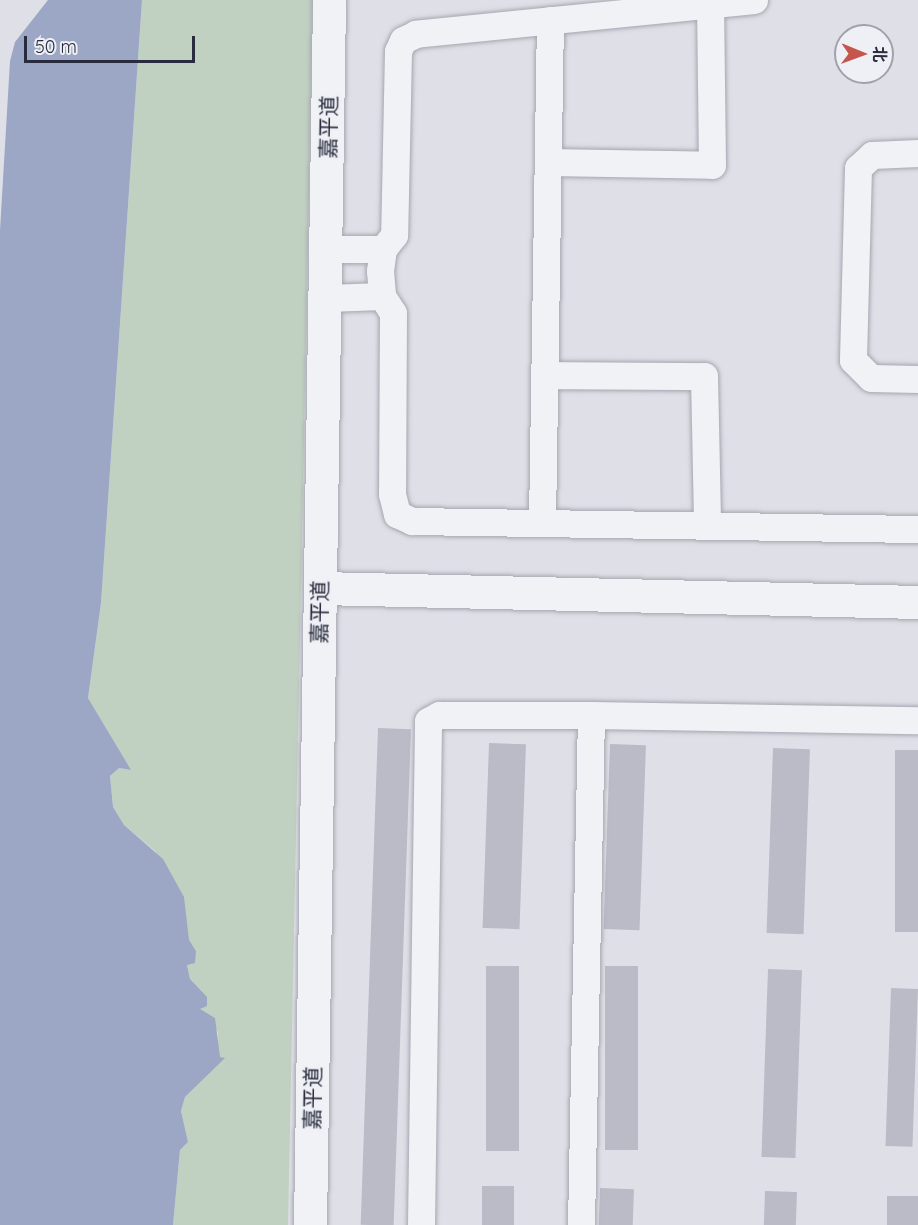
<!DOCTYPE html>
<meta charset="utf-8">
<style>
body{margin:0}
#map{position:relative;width:918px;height:1225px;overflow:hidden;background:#dfe0e7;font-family:Quicksand,"Noto Sans SC",sans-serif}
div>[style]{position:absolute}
.green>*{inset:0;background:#c1d1c1}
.water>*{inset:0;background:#9ca6c5}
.building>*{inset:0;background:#babbc7;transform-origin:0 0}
.roads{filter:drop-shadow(0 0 2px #a5a6b1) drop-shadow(0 0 2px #a5a6b1)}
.minor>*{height:27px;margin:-13.5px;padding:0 13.5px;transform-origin:13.5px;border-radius:13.5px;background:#f1f2f6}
.tertiary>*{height:33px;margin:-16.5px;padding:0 16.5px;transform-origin:16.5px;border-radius:16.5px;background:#f1f2f6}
span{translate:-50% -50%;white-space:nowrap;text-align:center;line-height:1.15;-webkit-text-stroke:4.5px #eef0f5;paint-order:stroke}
.street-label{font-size:21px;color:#292c3e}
.north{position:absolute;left:834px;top:24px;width:60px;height:60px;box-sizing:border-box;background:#eef0f5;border:2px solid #9fa2ac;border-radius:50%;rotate:91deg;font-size:16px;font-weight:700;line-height:24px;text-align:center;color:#292c3e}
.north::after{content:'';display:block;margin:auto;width:21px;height:27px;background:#c6564b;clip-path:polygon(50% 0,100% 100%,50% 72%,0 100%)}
.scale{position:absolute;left:24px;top:36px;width:171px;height:27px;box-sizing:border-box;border:3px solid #292c3e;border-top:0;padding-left:8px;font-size:18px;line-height:21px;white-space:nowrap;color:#292c3e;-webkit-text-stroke:4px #eef0f5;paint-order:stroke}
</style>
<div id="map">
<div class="green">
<i style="clip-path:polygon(142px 0,313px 0,288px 1225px,173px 1225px,180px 1150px,188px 1142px,181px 1111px,185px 1097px,217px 1065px,218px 1032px,200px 1009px,203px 996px,190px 979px,187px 965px,196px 951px,188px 940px,180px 890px,155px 851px,124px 825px,113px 807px,110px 776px,119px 768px,130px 770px,88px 698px,101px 603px)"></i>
</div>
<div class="water">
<i style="clip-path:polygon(48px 0,142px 0,101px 603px,88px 698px,131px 770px,119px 768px,110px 776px,113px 807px,124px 825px,163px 859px,184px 897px,189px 940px,196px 951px,195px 963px,187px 965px,190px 979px,207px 997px,207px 1006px,200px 1009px,215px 1018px,220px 1057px,225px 1058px,185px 1097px,181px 1111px,188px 1142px,180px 1150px,173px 1225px,0 1225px,0 230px,10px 61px,15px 42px)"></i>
</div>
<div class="building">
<i style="left:378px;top:728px;width:33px;height:497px;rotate:2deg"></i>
<i style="left:489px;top:743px;width:37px;height:185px;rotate:2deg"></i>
<i style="left:610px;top:744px;width:36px;height:185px;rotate:2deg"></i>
<i style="left:773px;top:748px;width:37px;height:185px;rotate:2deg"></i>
<i style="left:895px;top:750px;width:23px;height:182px"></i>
<i style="left:486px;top:966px;width:33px;height:185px"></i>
<i style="left:605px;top:966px;width:33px;height:184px"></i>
<i style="left:768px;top:969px;width:34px;height:188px;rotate:2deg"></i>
<i style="left:891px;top:988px;width:27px;height:158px;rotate:2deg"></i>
<i style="left:482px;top:1186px;width:32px;height:39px"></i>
<i style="left:600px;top:1188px;width:34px;height:37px;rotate:2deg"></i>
<i style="left:765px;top:1191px;width:32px;height:34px;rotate:2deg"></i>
<i style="left:887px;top:1196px;width:31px;height:29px"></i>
</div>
<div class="roads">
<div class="minor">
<i style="left:754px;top:0;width:340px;rotate:174.3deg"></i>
<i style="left:416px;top:34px;width:14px;rotate:155deg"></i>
<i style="left:403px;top:40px;width:12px;rotate:114deg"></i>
<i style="left:398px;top:51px;width:184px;rotate:91.2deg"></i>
<i style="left:394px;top:235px;width:18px;rotate:128deg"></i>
<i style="left:383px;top:249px;width:22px;rotate:98deg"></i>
<i style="left:380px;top:271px;width:25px;rotate:85deg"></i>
<i style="left:382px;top:296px;width:20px;rotate:57deg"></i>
<i style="left:393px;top:313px;width:181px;rotate:90.3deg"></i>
<i style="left:392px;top:494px;width:21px;rotate:76deg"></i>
<i style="left:397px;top:514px;width:17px;rotate:25deg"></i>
<i style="left:412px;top:521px;width:506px;rotate:0.91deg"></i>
<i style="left:918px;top:153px;width:46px;rotate:177.5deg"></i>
<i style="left:872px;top:155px;width:19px;rotate:137deg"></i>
<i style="left:858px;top:168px;width:192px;rotate:91.5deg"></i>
<i style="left:853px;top:360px;width:25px;rotate:45deg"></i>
<i style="left:871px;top:378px;width:47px;rotate:1.2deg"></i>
<i style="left:548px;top:162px;width:164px;rotate:1deg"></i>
<i style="left:712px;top:165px;width:161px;rotate:-90.7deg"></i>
<i style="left:327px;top:249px;width:56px"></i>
<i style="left:327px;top:298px;width:55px;rotate:-2.1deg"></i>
<i style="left:544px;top:375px;width:160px;rotate:0.4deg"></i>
<i style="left:704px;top:376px;width:149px;rotate:88.8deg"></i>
<i style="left:542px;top:522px;width:502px;rotate:-89.09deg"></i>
<i style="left:421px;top:1225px;width:504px;rotate:-89.2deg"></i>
<i style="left:428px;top:721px;width:13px;rotate:-29deg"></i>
<i style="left:439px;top:715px;width:152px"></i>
<i style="left:591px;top:715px;width:327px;rotate:0.9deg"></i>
<i style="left:581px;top:1225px;width:510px;rotate:-88.88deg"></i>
</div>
<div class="tertiary">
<i style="left:320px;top:588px;width:598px;rotate:1.34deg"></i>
<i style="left:310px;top:1225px;width:1225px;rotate:-89.11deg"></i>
</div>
</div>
<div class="street-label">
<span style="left:328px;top:127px;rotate:-89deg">嘉平道</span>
<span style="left:319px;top:612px;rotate:-89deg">嘉平道</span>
<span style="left:312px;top:1098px;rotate:-89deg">嘉平道</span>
</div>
<div class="north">北</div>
<div class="scale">50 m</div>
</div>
